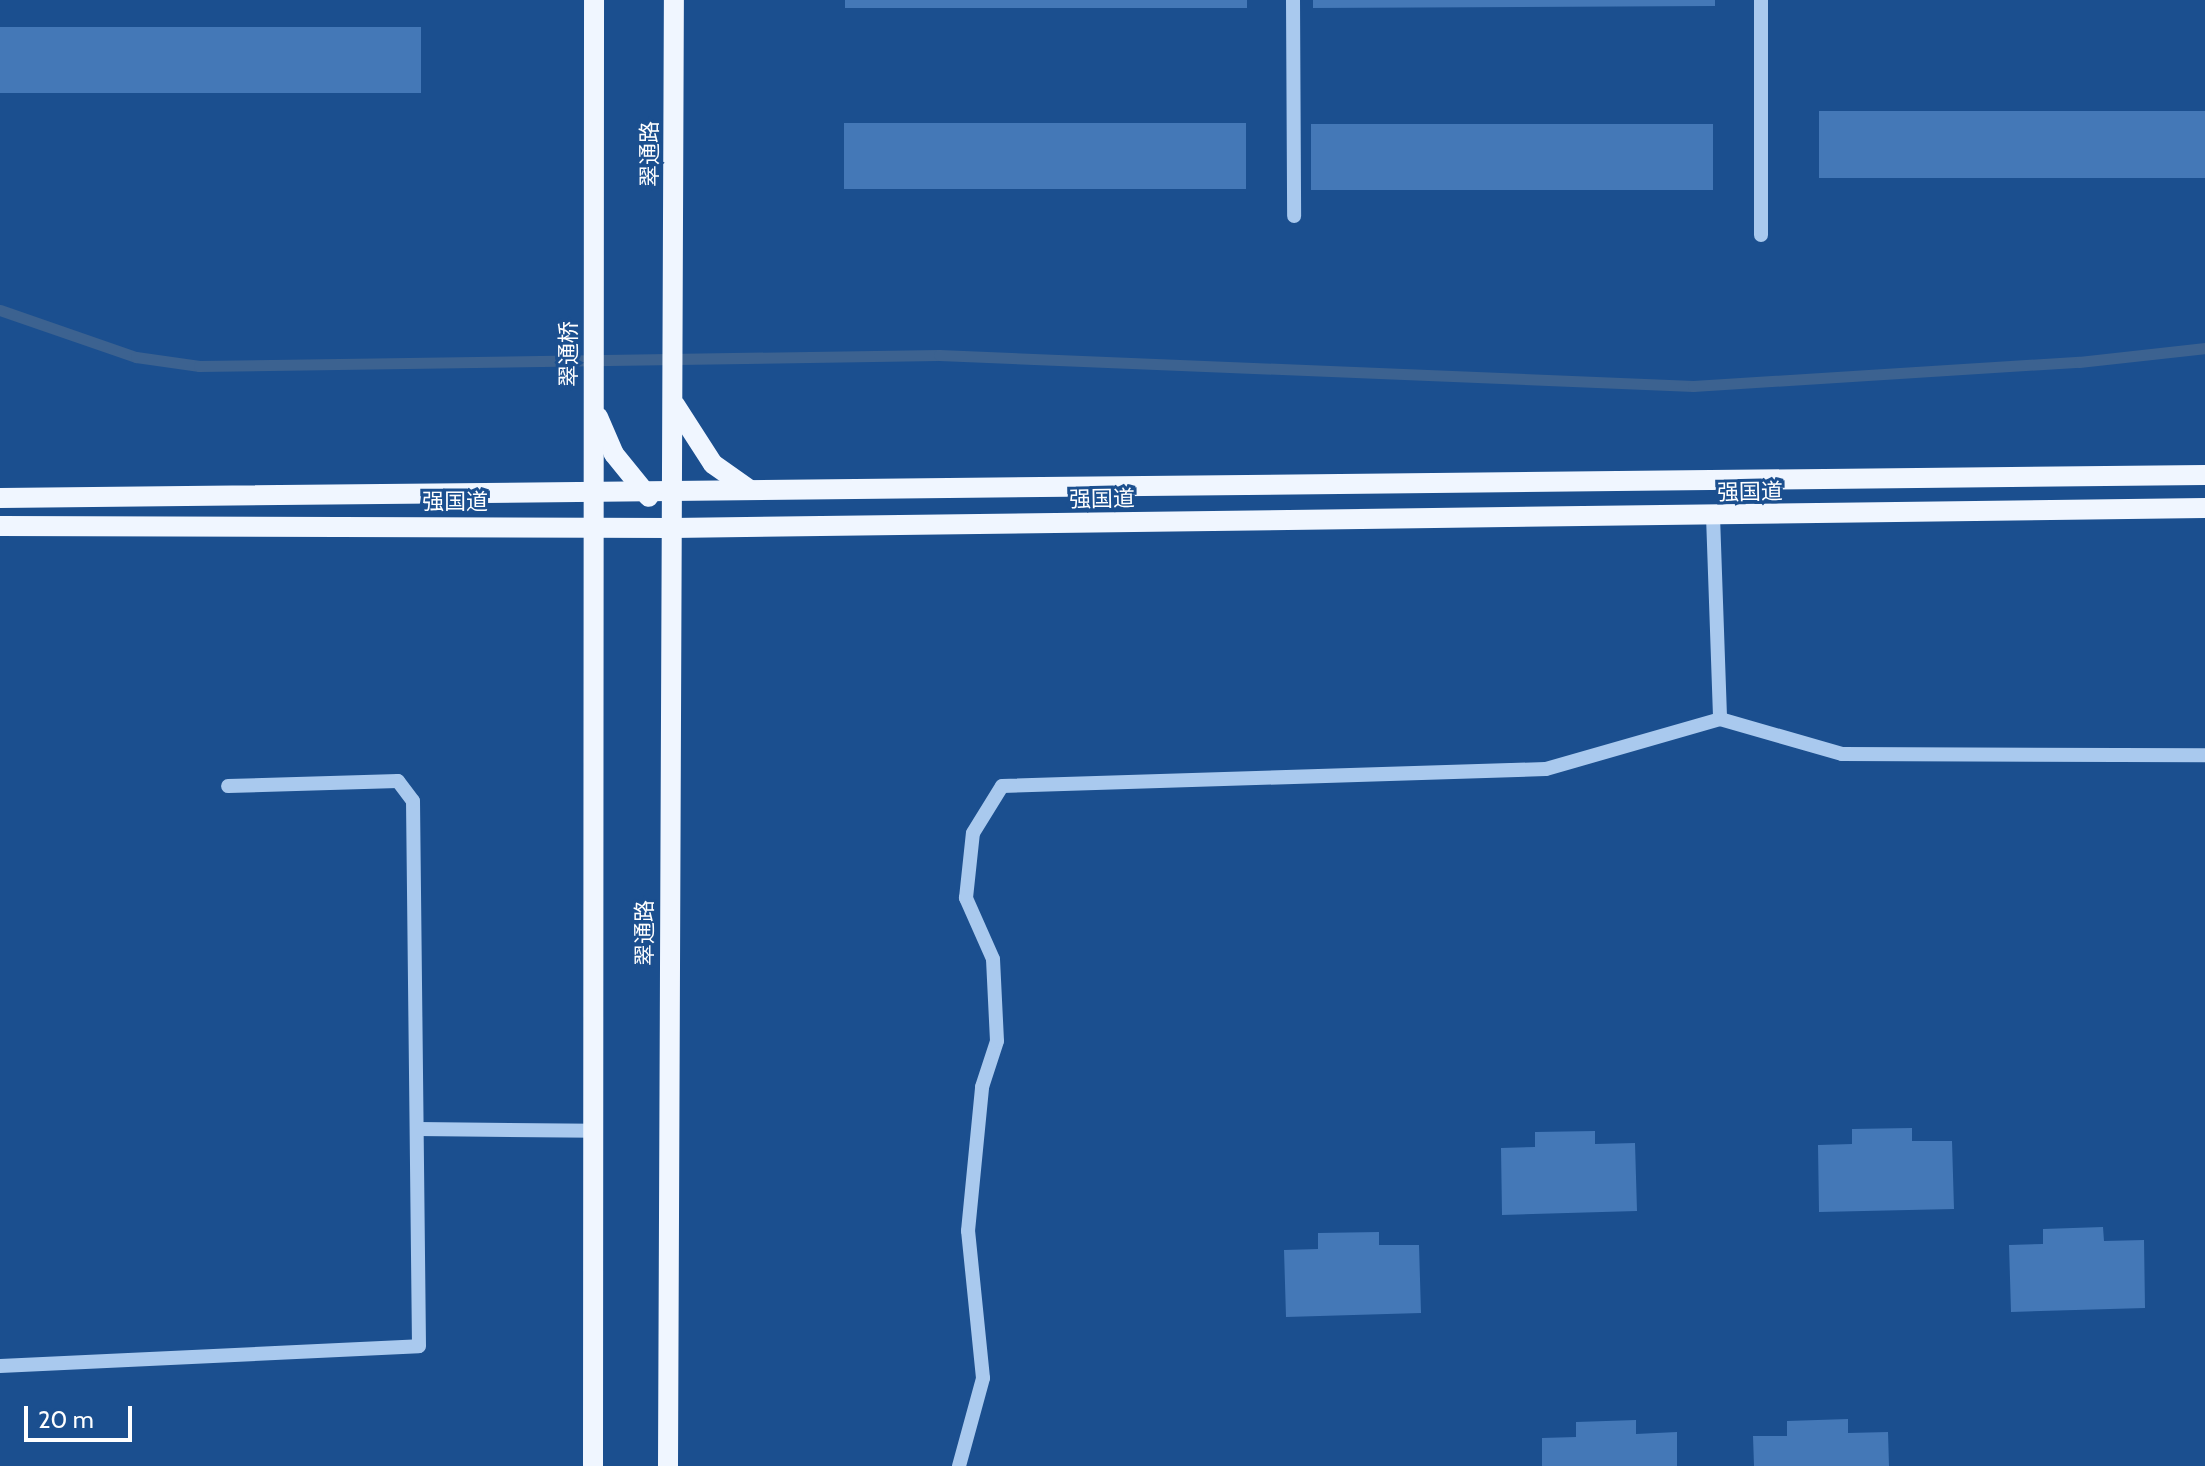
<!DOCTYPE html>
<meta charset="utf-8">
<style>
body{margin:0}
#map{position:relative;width:2205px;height:1466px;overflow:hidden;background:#1b4f8f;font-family:Cabin,"Noto Sans SC",sans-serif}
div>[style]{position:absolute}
.stream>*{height:11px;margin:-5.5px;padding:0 5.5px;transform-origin:5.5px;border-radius:5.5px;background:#3c6290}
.building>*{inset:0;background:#4478b7;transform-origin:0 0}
.minor>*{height:14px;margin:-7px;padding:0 7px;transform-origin:7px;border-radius:7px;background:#a9c9ee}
.major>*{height:20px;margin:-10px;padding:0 10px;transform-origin:10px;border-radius:10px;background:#f0f6ff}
span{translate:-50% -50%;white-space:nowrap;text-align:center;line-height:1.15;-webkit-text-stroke:6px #1b4f8f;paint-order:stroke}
.street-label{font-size:22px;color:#fff}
.scale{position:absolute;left:24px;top:1406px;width:108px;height:36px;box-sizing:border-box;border:4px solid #fff;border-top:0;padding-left:10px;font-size:24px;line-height:28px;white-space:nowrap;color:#fff;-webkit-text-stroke:6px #1b4f8f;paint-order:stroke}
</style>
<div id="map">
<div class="stream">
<i style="left:0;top:310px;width:144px;rotate:19.1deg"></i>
<i style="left:136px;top:357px;width:64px;rotate:8.1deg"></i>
<i style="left:199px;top:366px;width:740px;rotate:-0.85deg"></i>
<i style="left:939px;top:355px;width:755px;rotate:2.35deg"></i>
<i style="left:1693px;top:386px;width:387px;rotate:-3.6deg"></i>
<i style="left:2079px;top:362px;width:127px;rotate:-6.3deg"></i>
</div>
<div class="building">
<i style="left:845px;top:0;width:402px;height:8px"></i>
<i style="clip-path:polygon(1313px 0,1715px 0,1715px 6px,1313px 8px)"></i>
<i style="left:421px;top:27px;width:66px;height:421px;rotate:90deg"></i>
<i style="left:2205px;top:111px;width:67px;height:386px;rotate:90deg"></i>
<i style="left:1246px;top:123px;width:66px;height:402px;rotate:90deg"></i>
<i style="left:1713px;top:124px;width:66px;height:402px;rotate:90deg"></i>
<i style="clip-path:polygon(1912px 1128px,1912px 1141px,1952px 1141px,1954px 1209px,1819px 1212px,1818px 1145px,1852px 1144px,1852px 1129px)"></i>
<i style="clip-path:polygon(1595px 1131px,1595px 1144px,1635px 1143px,1637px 1211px,1502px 1215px,1501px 1148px,1535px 1147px,1535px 1132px)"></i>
<i style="clip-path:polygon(2103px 1227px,2104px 1241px,2144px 1240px,2145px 1308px,2011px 1312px,2009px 1245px,2043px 1244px,2043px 1229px)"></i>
<i style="clip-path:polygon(1379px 1232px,1379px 1245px,1419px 1245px,1421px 1313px,1286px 1317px,1284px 1250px,1318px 1249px,1318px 1233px)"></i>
<i style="clip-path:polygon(1848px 1419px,1848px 1433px,1888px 1432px,1889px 1466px,1754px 1466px,1753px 1436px,1787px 1436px,1787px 1421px)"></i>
<i style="clip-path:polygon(1636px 1420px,1636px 1434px,1677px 1432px,1677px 1466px,1542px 1466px,1542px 1438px,1576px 1437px,1576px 1422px)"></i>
</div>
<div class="minor">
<i style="left:1293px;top:0;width:216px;rotate:89.7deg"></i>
<i style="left:1761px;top:0;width:235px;rotate:90deg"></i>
<i style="left:1713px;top:516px;width:203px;rotate:88deg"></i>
<i style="left:417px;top:1129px;width:177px;rotate:0.6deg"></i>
<i style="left:0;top:1366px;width:419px;rotate:-2.7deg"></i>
<i style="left:419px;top:1346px;width:545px;rotate:-90.63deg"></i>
<i style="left:413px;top:801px;width:25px;rotate:-127deg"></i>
<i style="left:398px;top:781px;width:170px;rotate:178.3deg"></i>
<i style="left:959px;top:1466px;width:91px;rotate:-74.7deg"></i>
<i style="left:983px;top:1378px;width:148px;rotate:-95.8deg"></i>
<i style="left:968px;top:1231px;width:145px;rotate:-84.4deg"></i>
<i style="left:982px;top:1087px;width:48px;rotate:-71.9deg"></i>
<i style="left:997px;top:1041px;width:82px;rotate:-92.8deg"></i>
<i style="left:993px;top:959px;width:67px;rotate:-113.9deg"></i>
<i style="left:966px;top:898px;width:65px;rotate:-83.9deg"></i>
<i style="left:973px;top:833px;width:55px;rotate:-58.3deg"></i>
<i style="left:1002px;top:786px;width:544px;rotate:-1.79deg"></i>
<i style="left:1546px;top:769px;width:181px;rotate:-16deg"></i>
<i style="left:1720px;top:719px;width:127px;rotate:16deg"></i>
<i style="left:1842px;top:754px;width:363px;rotate:0.2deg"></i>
</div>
<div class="major">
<i style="left:675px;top:405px;width:70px;rotate:57.2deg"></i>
<i style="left:713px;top:464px;width:45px;rotate:35.1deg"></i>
<i style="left:598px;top:417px;width:40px;rotate:66.6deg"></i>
<i style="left:614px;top:454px;width:55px;rotate:50.9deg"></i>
<i style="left:0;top:498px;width:2205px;rotate:-0.6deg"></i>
<i style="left:0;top:526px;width:672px;rotate:0.17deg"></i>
<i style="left:672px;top:528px;width:1533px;rotate:-0.75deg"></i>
<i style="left:593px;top:1466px;width:1466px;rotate:-89.96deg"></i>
<i style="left:668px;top:1466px;width:1466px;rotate:-89.77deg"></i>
</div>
<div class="street-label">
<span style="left:650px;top:154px;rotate:-90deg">翠通路</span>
<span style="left:569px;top:354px;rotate:-90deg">翠通桥</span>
<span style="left:1750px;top:492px;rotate:-1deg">强国道</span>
<span style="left:1102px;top:499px;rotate:-1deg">强国道</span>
<span style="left:455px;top:502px">强国道</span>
<span style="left:645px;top:933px;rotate:-90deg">翠通路</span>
</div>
<div class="scale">20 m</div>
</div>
